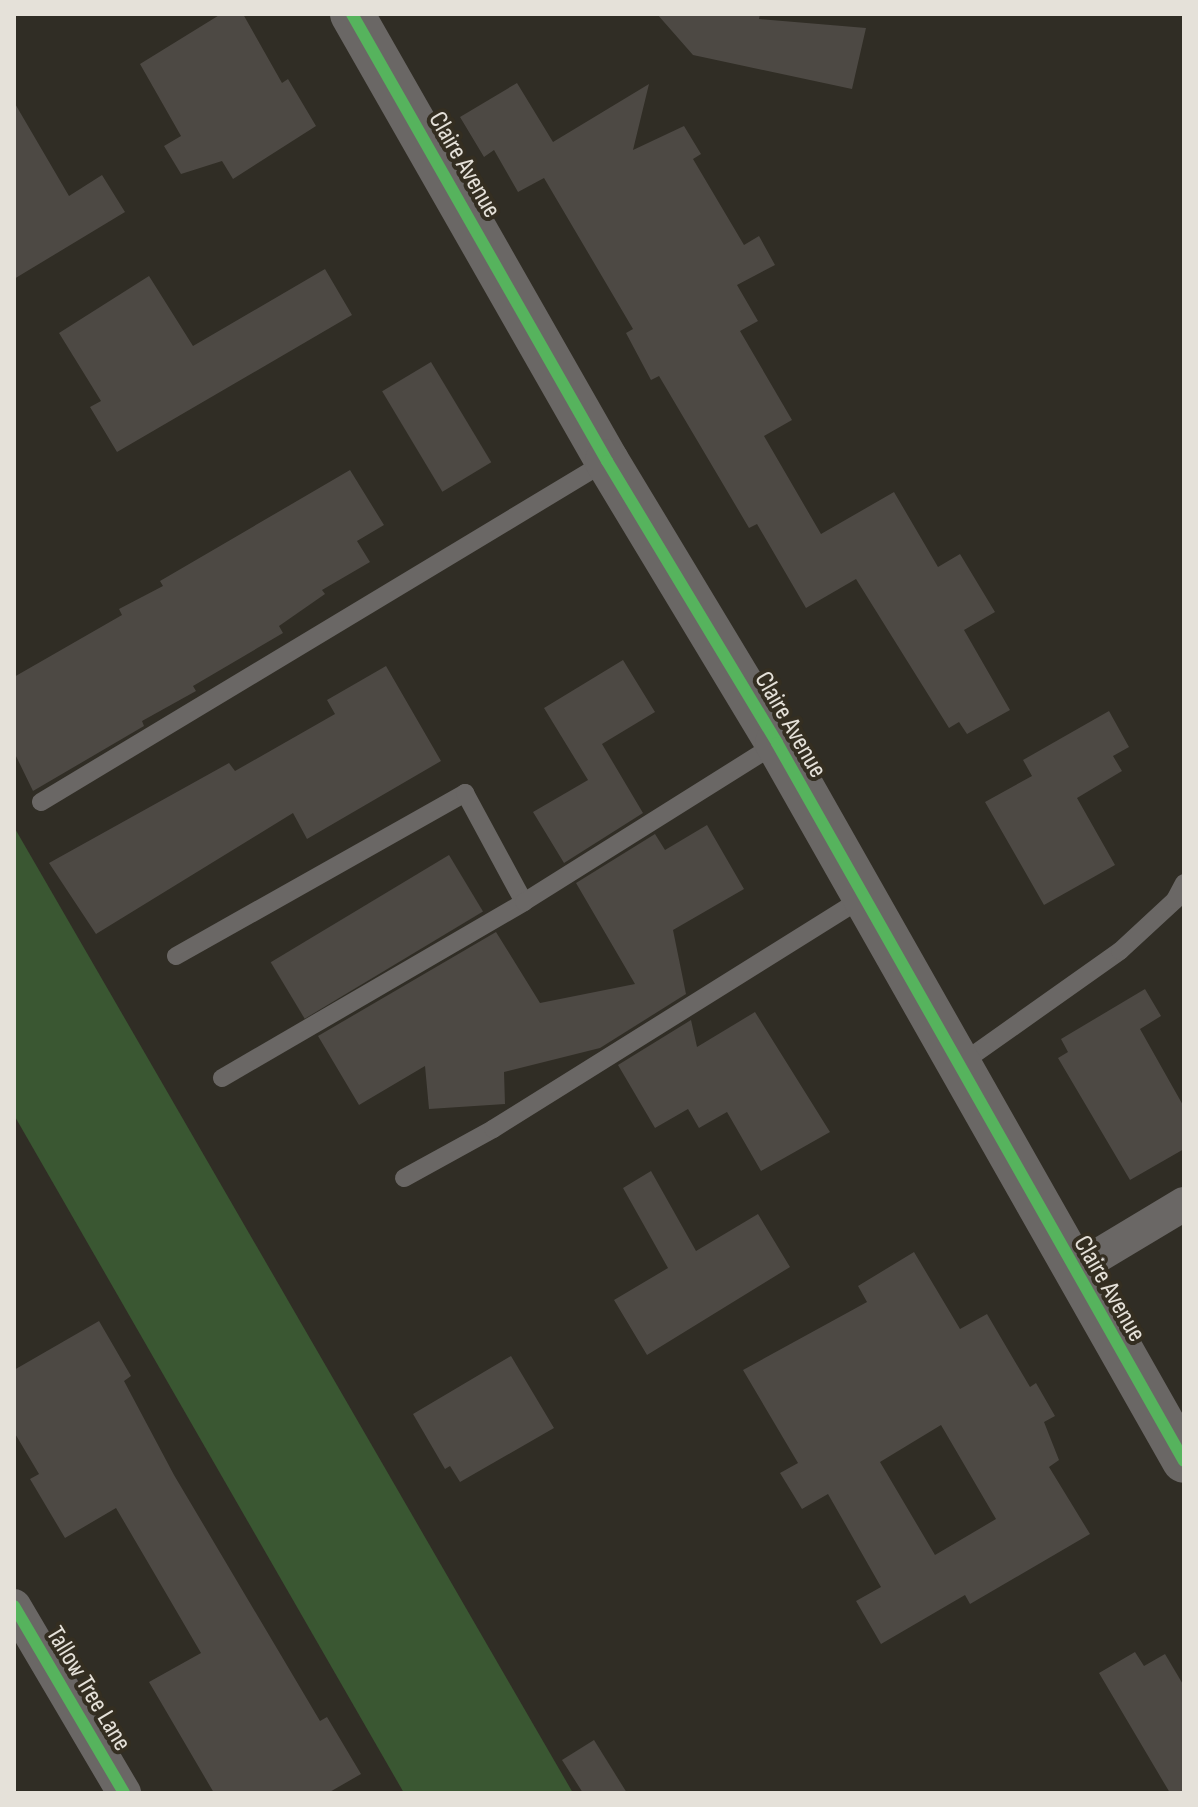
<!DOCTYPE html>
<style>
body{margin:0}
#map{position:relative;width:1198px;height:1807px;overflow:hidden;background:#302d25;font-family:"Sofia Sans Condensed",sans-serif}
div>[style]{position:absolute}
.green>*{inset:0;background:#3a5732}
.building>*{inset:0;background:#4d4944;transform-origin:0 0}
.service>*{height:18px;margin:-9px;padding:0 9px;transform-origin:9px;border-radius:9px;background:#6a6765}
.minor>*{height:34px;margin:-17px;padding:0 17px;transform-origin:17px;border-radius:17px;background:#6a6765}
.tertiary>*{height:44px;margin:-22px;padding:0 22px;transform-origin:22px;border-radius:22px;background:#6a6765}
.cycleway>*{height:12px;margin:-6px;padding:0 6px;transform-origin:6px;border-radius:6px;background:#56b35d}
span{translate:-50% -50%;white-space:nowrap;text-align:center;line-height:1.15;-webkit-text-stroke:8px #342e21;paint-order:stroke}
.street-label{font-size:26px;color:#e5e1d9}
.frame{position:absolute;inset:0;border:16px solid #e5e1d9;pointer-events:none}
</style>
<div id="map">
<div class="green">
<i style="clip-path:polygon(14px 827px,573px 1793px,404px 1793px,14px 1115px)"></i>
</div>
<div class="building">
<i style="clip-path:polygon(221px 14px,243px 14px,282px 83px,288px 79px,316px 126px,233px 179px,222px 161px,181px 174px,164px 146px,181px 136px,140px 64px)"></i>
<i style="clip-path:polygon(657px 14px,760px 14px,759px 19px,866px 28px,852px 89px,693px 55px)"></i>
<i style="clip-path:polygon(517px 83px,553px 142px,649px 84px,633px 150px,684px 126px,701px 154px,693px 159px,744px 245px,759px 236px,775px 265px,737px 285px,758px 321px,740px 331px,792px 420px,764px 436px,821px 534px,894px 492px,938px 567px,960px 554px,995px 612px,964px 630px,1010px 710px,967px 734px,959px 722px,949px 728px,856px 579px,806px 608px,757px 524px,749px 528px,659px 376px,651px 380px,626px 333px,633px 329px,544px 178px,518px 192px,494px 150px,484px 157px,460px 117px)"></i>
<i style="clip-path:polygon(14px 102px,69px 196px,102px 175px,125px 212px,14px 279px)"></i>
<i style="clip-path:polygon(325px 269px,352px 315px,117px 452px,90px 407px,101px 401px,59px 333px,149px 276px,193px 346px)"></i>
<i style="left:431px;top:362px;width:117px;height:57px;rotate:59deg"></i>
<i style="clip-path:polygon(350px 470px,384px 525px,357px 541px,370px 562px,322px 590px,325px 594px,279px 626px,283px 633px,193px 686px,196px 691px,142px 721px,144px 726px,33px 791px,14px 752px,14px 677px,122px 615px,119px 609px,163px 586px,160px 581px)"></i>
<i style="clip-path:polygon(623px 660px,655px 712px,602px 744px,643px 813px,564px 863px,533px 812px,588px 780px,544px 708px)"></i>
<i style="clip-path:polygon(386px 666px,441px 761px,307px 839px,293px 813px,96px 934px,49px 863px,229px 763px,235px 771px,335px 714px,327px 700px)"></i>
<i style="clip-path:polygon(1109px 711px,1129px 747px,1113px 756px,1122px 771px,1077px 798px,1115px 865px,1044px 905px,985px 802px,1032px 776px,1023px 760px)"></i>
<i style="clip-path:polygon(707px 825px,744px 889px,673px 930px,686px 994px,600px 1048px,504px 1072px,505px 1104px,429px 1109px,425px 1066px,359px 1105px,318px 1036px,496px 932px,540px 1003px,635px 984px,576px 883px,655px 834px,665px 850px)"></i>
<i style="left:449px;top:855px;width:66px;height:208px;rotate:59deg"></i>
<i style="clip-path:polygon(1145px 989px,1161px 1016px,1140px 1029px,1184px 1107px,1184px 1149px,1130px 1180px,1058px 1058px,1068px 1052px,1061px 1039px)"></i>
<i style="clip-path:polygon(755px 1012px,830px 1132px,761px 1171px,727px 1112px,699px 1128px,688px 1109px,655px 1128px,618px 1065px,691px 1020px,697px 1047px)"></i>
<i style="clip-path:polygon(651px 1171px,696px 1251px,758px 1214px,790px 1267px,647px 1355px,614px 1300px,668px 1268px,623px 1188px)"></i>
<i style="clip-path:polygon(evenodd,914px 1252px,960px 1329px,987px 1314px,1030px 1387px,1036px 1383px,1055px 1416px,1044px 1422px,1059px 1460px,1049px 1467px,1090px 1534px,970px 1604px,965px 1595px,881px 1644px,856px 1601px,881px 1587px,828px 1494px,802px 1509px,780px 1473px,798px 1463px,743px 1370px,867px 1302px,858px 1286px,914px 1252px,941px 1425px,996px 1519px,935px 1555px,880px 1462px,941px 1425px)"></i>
<i style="clip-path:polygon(99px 1321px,131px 1376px,124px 1381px,174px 1475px,320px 1721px,327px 1717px,361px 1774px,328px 1793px,214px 1793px,149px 1682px,201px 1653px,116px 1508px,65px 1538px,30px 1479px,39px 1474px,14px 1432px,14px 1370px)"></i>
<i style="clip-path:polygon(511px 1356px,554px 1428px,460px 1482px,450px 1466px,445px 1469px,413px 1414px)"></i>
<i style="clip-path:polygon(1135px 1652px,1144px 1666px,1165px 1654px,1184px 1686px,1184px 1793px,1170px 1793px,1099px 1673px)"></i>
<i style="clip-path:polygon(594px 1740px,627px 1793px,583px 1793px,562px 1760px)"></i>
</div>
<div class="service">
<i style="left:41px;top:802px;width:661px;rotate:-31.07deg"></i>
<i style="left:176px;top:956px;width:332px;rotate:-29.4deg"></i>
<i style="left:465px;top:793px;width:124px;rotate:61.6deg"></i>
<i style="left:959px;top:1065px;width:197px;rotate:-35.3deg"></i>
<i style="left:1120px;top:951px;width:75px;rotate:-42.8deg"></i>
<i style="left:1175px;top:900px;width:19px;rotate:-62deg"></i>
<i style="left:222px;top:1078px;width:350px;rotate:-30.2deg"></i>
<i style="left:524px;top:902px;width:299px;rotate:-32.1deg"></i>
<i style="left:404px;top:1178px;width:102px;rotate:-28.8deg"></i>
<i style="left:493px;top:1129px;width:436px;rotate:-32deg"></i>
</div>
<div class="minor">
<i style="left:1074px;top:1270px;width:128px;rotate:-31deg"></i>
<i style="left:14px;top:1606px;width:217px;rotate:59.5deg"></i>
</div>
<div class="tertiary">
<i style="left:352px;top:14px;width:515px;rotate:60.3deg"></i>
<i style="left:607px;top:461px;width:329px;rotate:58.9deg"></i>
<i style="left:777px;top:743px;width:825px;rotate:60.45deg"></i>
</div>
<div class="cycleway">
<i style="left:352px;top:14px;width:515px;rotate:60.3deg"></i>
<i style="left:607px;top:461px;width:329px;rotate:58.9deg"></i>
<i style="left:777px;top:743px;width:825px;rotate:60.45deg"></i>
<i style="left:14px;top:1606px;width:217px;rotate:59.5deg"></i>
</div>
<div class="street-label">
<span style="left:464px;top:165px;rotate:60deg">Claire Avenue</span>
<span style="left:790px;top:725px;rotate:60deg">Claire Avenue</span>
<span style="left:1109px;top:1289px;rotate:60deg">Claire Avenue</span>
<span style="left:88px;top:1689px;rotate:59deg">Tallow Tree Lane</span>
</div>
<div class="frame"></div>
</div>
